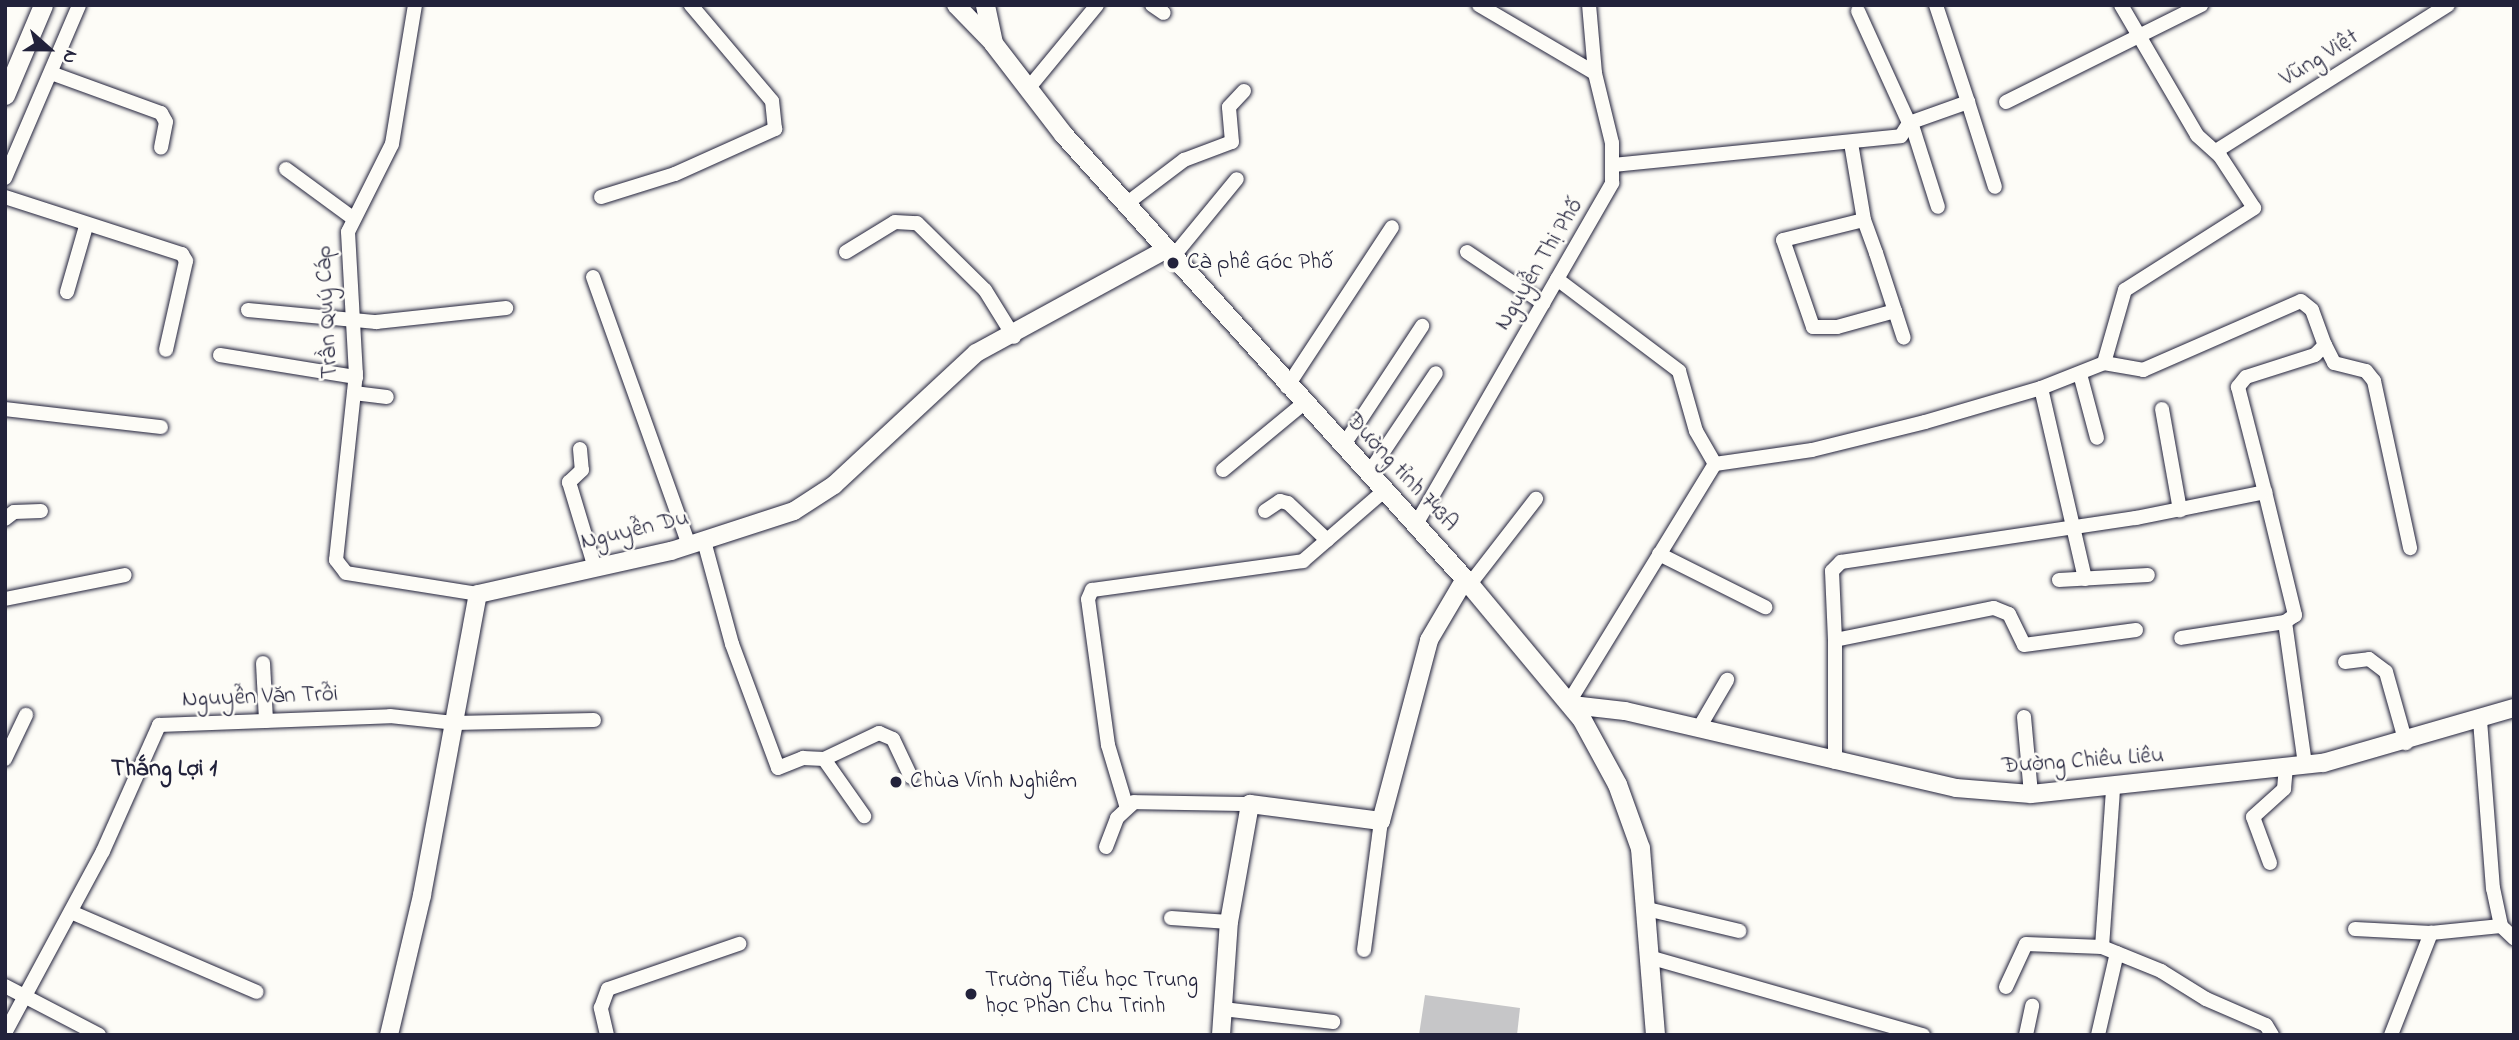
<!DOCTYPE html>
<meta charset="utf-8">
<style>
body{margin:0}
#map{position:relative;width:2519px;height:1040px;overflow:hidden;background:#fdfcf7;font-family:"Indie Flower",sans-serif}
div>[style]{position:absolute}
.building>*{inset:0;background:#c6c6c8}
.roads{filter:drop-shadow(0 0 2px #22223b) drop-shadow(0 0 2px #22223b)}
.minor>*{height:14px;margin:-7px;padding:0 7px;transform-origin:7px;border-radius:7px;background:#fdfcf7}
.tertiary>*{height:18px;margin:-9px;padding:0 9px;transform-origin:9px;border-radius:9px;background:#fdfcf7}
.secondary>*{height:19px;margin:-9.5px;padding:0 9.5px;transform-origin:9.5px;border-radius:9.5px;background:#fdfcf7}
.dots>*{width:19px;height:19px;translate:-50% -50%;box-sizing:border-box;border:4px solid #fdfcf7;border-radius:50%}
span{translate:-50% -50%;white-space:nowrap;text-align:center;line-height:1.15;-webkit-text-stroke:5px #fdfcf7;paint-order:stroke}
.street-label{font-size:23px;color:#22223b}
.poi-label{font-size:23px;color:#22223b}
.left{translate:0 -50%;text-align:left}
.neighbourhood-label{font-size:24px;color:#22223b;font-weight:700}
.frame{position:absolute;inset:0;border:7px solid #22223b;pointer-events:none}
.north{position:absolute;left:14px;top:14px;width:70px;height:70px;-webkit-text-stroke:5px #fdfcf7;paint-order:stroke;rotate:111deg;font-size:19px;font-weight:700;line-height:28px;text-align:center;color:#22223b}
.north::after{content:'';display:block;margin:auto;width:24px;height:32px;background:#22223b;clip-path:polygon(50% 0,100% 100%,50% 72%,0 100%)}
</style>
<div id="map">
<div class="building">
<i style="clip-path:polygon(1425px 995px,1520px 1008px,1517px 1035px,1419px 1035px)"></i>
</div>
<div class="roads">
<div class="minor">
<i style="left:415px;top:5px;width:141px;rotate:99.4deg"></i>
<i style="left:392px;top:144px;width:98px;rotate:116.6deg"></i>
<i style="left:348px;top:232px;width:141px;rotate:86.8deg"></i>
<i style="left:356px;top:373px;width:188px;rotate:96.1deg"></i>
<i style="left:336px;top:560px;width:16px;rotate:52deg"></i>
<i style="left:346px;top:573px;width:134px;rotate:9deg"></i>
<i style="left:1152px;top:5px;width:14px;rotate:34deg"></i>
<i style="left:1479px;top:5px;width:134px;rotate:30.4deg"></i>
<i style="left:51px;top:73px;width:117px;rotate:20deg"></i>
<i style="left:161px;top:113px;width:10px;rotate:61deg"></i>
<i style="left:166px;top:122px;width:26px;rotate:101deg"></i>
<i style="left:1027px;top:90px;width:110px;rotate:-50.5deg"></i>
<i style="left:1968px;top:102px;width:89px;rotate:72.4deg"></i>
<i style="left:2006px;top:102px;width:218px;rotate:-26.4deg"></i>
<i style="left:1911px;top:122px;width:89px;rotate:72.4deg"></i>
<i style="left:1909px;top:123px;width:63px;rotate:-19.6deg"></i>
<i style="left:1968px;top:102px;width:102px;rotate:-108.3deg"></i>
<i style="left:1851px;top:143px;width:78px;rotate:80.4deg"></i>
<i style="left:2216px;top:151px;width:274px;rotate:-32.2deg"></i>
<i style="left:1613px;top:165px;width:289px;rotate:-5.7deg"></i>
<i style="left:1901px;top:136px;width:15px;rotate:-58deg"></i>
<i style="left:1909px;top:123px;width:123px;rotate:-114.5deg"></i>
<i style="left:286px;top:169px;width:84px;rotate:36.3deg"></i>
<i style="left:5px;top:178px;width:188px;rotate:-66.8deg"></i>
<i style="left:5px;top:197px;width:186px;rotate:17.9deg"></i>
<i style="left:182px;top:254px;width:8px;rotate:60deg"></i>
<i style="left:186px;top:261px;width:91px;rotate:102.7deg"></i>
<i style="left:601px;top:197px;width:77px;rotate:-17.3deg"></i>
<i style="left:675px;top:174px;width:110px;rotate:-24.2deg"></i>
<i style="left:775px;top:129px;width:28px;rotate:-96deg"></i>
<i style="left:772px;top:101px;width:126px;rotate:-130.2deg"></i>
<i style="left:1126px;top:204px;width:73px;rotate:-37.2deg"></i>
<i style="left:1184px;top:160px;width:51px;rotate:-20.6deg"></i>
<i style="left:1232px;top:142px;width:35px;rotate:-95deg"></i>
<i style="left:1229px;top:107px;width:22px;rotate:-47deg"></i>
<i style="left:846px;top:252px;width:57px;rotate:-31.5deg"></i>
<i style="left:895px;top:222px;width:22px;rotate:3deg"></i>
<i style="left:917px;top:223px;width:95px;rotate:44.6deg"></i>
<i style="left:985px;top:290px;width:55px;rotate:58.3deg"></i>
<i style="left:1467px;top:252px;width:92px;rotate:33.9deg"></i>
<i style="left:1172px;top:258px;width:102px;rotate:-50.6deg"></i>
<i style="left:593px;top:277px;width:285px;rotate:70.3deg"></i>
<i style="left:1557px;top:279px;width:153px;rotate:37deg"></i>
<i style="left:1679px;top:371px;width:62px;rotate:74.2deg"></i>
<i style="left:1696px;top:431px;width:38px;rotate:60deg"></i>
<i style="left:67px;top:292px;width:69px;rotate:-73.9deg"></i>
<i style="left:248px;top:310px;width:129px;rotate:5.4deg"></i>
<i style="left:376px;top:322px;width:131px;rotate:-6.1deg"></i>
<i style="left:1895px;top:311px;width:60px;rotate:164.6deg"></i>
<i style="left:1837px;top:327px;width:24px;rotate:180deg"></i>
<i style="left:1813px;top:327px;width:92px;rotate:-109deg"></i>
<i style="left:1783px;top:240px;width:83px;rotate:-13.9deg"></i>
<i style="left:1864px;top:220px;width:35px;rotate:70deg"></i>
<i style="left:1876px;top:253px;width:61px;rotate:71.9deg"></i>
<i style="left:1895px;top:311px;width:28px;rotate:72deg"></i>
<i style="left:2325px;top:345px;width:20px;rotate:63deg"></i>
<i style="left:2334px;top:363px;width:33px;rotate:14deg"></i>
<i style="left:2366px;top:371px;width:13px;rotate:51deg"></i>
<i style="left:2374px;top:381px;width:171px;rotate:77.8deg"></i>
<i style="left:220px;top:355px;width:138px;rotate:9.2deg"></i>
<i style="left:2104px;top:363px;width:76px;rotate:-74deg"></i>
<i style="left:2125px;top:290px;width:153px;rotate:-32.4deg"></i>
<i style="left:2254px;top:208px;width:62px;rotate:-123.2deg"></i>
<i style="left:2220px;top:156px;width:31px;rotate:-138deg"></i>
<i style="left:2197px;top:135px;width:151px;rotate:-120.3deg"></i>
<i style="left:2080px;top:374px;width:66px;rotate:75.1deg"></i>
<i style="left:1287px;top:387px;width:191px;rotate:-56.7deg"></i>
<i style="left:2041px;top:388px;width:196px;rotate:77deg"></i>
<i style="left:354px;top:393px;width:33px;rotate:7deg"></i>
<i style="left:5px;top:409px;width:157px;rotate:6.6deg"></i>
<i style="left:2162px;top:409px;width:103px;rotate:79.9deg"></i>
<i style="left:1343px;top:446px;width:144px;rotate:-56.6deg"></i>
<i style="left:580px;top:449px;width:21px;rotate:85deg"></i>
<i style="left:582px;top:470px;width:18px;rotate:137deg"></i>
<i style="left:569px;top:482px;width:87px;rotate:73.2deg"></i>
<i style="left:1223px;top:470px;width:105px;rotate:-39.6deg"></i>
<i style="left:1369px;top:473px;width:120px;rotate:-56.2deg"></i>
<i style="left:1265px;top:511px;width:18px;rotate:-34deg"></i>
<i style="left:1280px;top:501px;width:8px;rotate:14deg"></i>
<i style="left:1288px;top:503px;width:54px;rotate:43.5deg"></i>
<i style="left:5px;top:519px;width:11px;rotate:-38deg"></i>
<i style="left:14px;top:512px;width:27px;rotate:-2deg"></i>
<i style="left:1415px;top:526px;width:396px;rotate:-60.1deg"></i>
<i style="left:1612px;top:183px;width:40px;rotate:-90deg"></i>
<i style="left:1612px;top:143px;width:72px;rotate:-103.7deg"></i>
<i style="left:1595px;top:73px;width:68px;rotate:-95deg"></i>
<i style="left:704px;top:541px;width:107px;rotate:74.8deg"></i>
<i style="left:732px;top:644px;width:132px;rotate:69.6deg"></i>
<i style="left:778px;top:768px;width:27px;rotate:-22deg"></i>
<i style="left:803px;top:758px;width:21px;rotate:3deg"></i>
<i style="left:824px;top:759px;width:70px;rotate:54.9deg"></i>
<i style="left:1659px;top:554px;width:119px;rotate:26.6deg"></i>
<i style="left:2059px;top:580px;width:89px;rotate:-3.2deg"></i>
<i style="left:1470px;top:584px;width:108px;rotate:-52.2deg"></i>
<i style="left:5px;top:599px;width:122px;rotate:-11.3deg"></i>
<i style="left:2285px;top:622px;width:144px;rotate:82deg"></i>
<i style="left:1835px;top:640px;width:69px;rotate:-92.5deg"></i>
<i style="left:1832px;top:571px;width:13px;rotate:-45deg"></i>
<i style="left:1841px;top:562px;width:298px;rotate:-8.5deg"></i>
<i style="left:2136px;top:518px;width:132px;rotate:-11.4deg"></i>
<i style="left:2265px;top:492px;width:127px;rotate:76.3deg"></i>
<i style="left:2295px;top:615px;width:12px;rotate:145deg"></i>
<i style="left:2285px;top:622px;width:105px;rotate:171.3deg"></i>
<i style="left:2345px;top:662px;width:24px;rotate:-7deg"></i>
<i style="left:2369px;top:659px;width:21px;rotate:37deg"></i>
<i style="left:2386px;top:672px;width:74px;rotate:74.3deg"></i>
<i style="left:263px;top:663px;width:58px;rotate:87deg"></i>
<i style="left:1569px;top:702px;width:279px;rotate:-58.5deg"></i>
<i style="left:1715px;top:464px;width:98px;rotate:-8.2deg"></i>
<i style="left:1812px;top:450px;width:116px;rotate:-13.9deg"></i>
<i style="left:1925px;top:422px;width:121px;rotate:-16.3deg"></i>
<i style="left:2041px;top:388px;width:68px;rotate:-21.6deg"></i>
<i style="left:2104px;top:363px;width:40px;rotate:10deg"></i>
<i style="left:2143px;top:370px;width:172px;rotate:-23.6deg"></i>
<i style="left:2301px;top:301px;width:14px;rotate:39deg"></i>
<i style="left:2312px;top:310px;width:37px;rotate:70deg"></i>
<i style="left:2325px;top:345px;width:14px;rotate:135deg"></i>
<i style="left:2315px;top:355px;width:72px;rotate:162.3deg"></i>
<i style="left:2246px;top:377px;width:13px;rotate:129deg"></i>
<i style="left:2238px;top:387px;width:108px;rotate:75.6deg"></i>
<i style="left:2024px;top:717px;width:77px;rotate:84.8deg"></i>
<i style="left:2480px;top:720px;width:169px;rotate:85.6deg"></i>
<i style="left:2493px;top:888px;width:39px;rotate:78deg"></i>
<i style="left:2501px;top:926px;width:18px;rotate:43deg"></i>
<i style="left:1699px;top:728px;width:56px;rotate:-59.7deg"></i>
<i style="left:5px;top:759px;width:49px;rotate:-64.5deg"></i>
<i style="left:824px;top:759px;width:61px;rotate:-25.3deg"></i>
<i style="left:879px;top:733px;width:15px;rotate:23deg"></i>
<i style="left:893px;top:739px;width:42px;rotate:64.7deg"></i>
<i style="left:1835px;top:762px;width:122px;rotate:-90deg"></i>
<i style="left:1835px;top:640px;width:162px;rotate:-11.4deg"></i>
<i style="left:1994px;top:608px;width:16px;rotate:22deg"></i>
<i style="left:2009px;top:614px;width:34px;rotate:64deg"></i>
<i style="left:2024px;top:645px;width:113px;rotate:-7.6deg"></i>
<i style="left:1126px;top:805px;width:63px;rotate:-106.7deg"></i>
<i style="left:1108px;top:745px;width:147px;rotate:-97.8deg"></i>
<i style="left:1088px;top:599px;width:10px;rotate:-66deg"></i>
<i style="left:1092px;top:590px;width:213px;rotate:-7.8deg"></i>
<i style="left:1303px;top:561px;width:108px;rotate:-40.9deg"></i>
<i style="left:1106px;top:847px;width:31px;rotate:-69deg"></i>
<i style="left:1117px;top:818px;width:23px;rotate:-43deg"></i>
<i style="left:1134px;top:802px;width:116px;rotate:1deg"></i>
<i style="left:2270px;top:863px;width:49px;rotate:-110.3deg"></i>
<i style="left:2253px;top:817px;width:42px;rotate:-42.1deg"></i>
<i style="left:2284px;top:789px;width:22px;rotate:-85deg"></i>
<i style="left:1647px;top:909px;width:95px;rotate:13.4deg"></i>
<i style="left:71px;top:912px;width:202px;rotate:23.3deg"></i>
<i style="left:1171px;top:918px;width:58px;rotate:3.9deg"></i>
<i style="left:2355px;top:929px;width:76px;rotate:3deg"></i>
<i style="left:2431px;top:933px;width:70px;rotate:-5.7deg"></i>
<i style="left:2102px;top:947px;width:159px;rotate:-86deg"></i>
<i style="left:1364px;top:950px;width:130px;rotate:-82.5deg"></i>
<i style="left:1652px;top:958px;width:282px;rotate:15.9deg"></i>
<i style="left:5px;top:986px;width:106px;rotate:27.5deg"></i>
<i style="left:2006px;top:987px;width:47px;rotate:-65.1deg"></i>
<i style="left:2026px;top:944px;width:76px;rotate:2.3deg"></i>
<i style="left:2102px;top:947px;width:64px;rotate:22.1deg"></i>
<i style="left:2161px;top:971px;width:53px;rotate:31.9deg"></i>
<i style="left:2206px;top:999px;width:65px;rotate:23.4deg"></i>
<i style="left:2266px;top:1025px;width:12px;rotate:59deg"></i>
<i style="left:1223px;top:1009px;width:111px;rotate:6.7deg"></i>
<i style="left:5px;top:1033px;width:207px;rotate:-61.7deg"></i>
<i style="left:103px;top:851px;width:138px;rotate:-66deg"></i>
<i style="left:159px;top:725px;width:231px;rotate:-2.2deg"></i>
<i style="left:390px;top:716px;width:64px;rotate:6.2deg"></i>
<i style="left:454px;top:723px;width:140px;rotate:-1.2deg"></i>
<i style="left:607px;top:1035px;width:28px;rotate:-103deg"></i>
<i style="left:601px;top:1008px;width:20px;rotate:-70deg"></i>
<i style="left:608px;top:989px;width:139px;rotate:-19deg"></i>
<i style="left:2026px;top:1035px;width:30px;rotate:-78deg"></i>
<i style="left:2098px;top:1035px;width:84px;rotate:-77deg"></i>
<i style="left:2391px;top:1035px;width:110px;rotate:-68.6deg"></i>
</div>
<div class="tertiary">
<i style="left:956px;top:5px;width:53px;rotate:45.8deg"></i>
<i style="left:1572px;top:705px;width:53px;rotate:6.5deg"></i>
<i style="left:1625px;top:711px;width:340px;rotate:13.1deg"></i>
<i style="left:1956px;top:788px;width:75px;rotate:4.6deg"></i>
<i style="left:2031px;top:794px;width:294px;rotate:-6.1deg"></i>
<i style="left:2323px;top:763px;width:199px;rotate:-16.1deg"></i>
<i style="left:389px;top:1035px;width:144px;rotate:-76.7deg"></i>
<i style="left:422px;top:895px;width:306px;rotate:-79.5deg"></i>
<i style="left:478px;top:594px;width:198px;rotate:-12.6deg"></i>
<i style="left:671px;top:551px;width:129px;rotate:-18deg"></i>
<i style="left:794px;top:511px;width:48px;rotate:-33deg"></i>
<i style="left:834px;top:485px;width:194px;rotate:-42.9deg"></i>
<i style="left:976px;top:353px;width:215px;rotate:-28.6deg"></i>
<i style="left:1221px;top:1035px;width:113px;rotate:-86deg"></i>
<i style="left:1229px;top:922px;width:120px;rotate:-79.9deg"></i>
<i style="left:1250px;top:804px;width:132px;rotate:7.4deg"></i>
<i style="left:1381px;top:821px;width:187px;rotate:-75.1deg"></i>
<i style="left:1429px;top:640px;width:71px;rotate:-59.5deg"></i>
</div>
<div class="secondary">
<i style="left:985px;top:5px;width:39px;rotate:78deg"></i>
<i style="left:993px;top:43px;width:115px;rotate:52.4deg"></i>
<i style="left:1063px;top:134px;width:600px;rotate:47.91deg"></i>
<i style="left:1465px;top:579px;width:181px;rotate:50.2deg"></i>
<i style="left:1581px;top:718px;width:75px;rotate:61.4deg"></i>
<i style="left:1617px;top:784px;width:68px;rotate:70.2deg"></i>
<i style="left:1640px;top:848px;width:188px;rotate:85.4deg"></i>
<i style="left:5px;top:95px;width:98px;rotate:-67.1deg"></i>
</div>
</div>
<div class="dots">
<i style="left:1173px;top:263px;background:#22223b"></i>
<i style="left:896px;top:782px;background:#22223b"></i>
<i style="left:971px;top:994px;background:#22223b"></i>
</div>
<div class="street-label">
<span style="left:2320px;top:59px;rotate:-32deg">Vũng Việt</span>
<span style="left:1540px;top:265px;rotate:-59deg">Nguyễn Thị Phố</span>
<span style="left:328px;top:312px;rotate:-93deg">Trần Quý Cáp</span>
<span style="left:1401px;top:473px;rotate:47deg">Đường tỉnh 743A</span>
<span style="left:635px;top:531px;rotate:-13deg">Nguyễn Du</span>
<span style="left:260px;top:698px;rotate:-2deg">Nguyễn Văn Trỗi</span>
<span style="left:2083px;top:762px;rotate:-4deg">Đường Chiêu Liêu</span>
</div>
<div class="poi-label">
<span class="left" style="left:1187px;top:263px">Cà phê Góc Phố</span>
<span class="left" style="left:910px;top:782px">Chùa Vĩnh Nghiêm</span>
<span class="left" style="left:985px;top:994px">Trường Tiểu học Trung<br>học Phan Chu Trinh</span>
</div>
<div class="neighbourhood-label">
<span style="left:164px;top:770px">Thắng Lợi 1</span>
</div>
<div class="frame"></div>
<div class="north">N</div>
</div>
